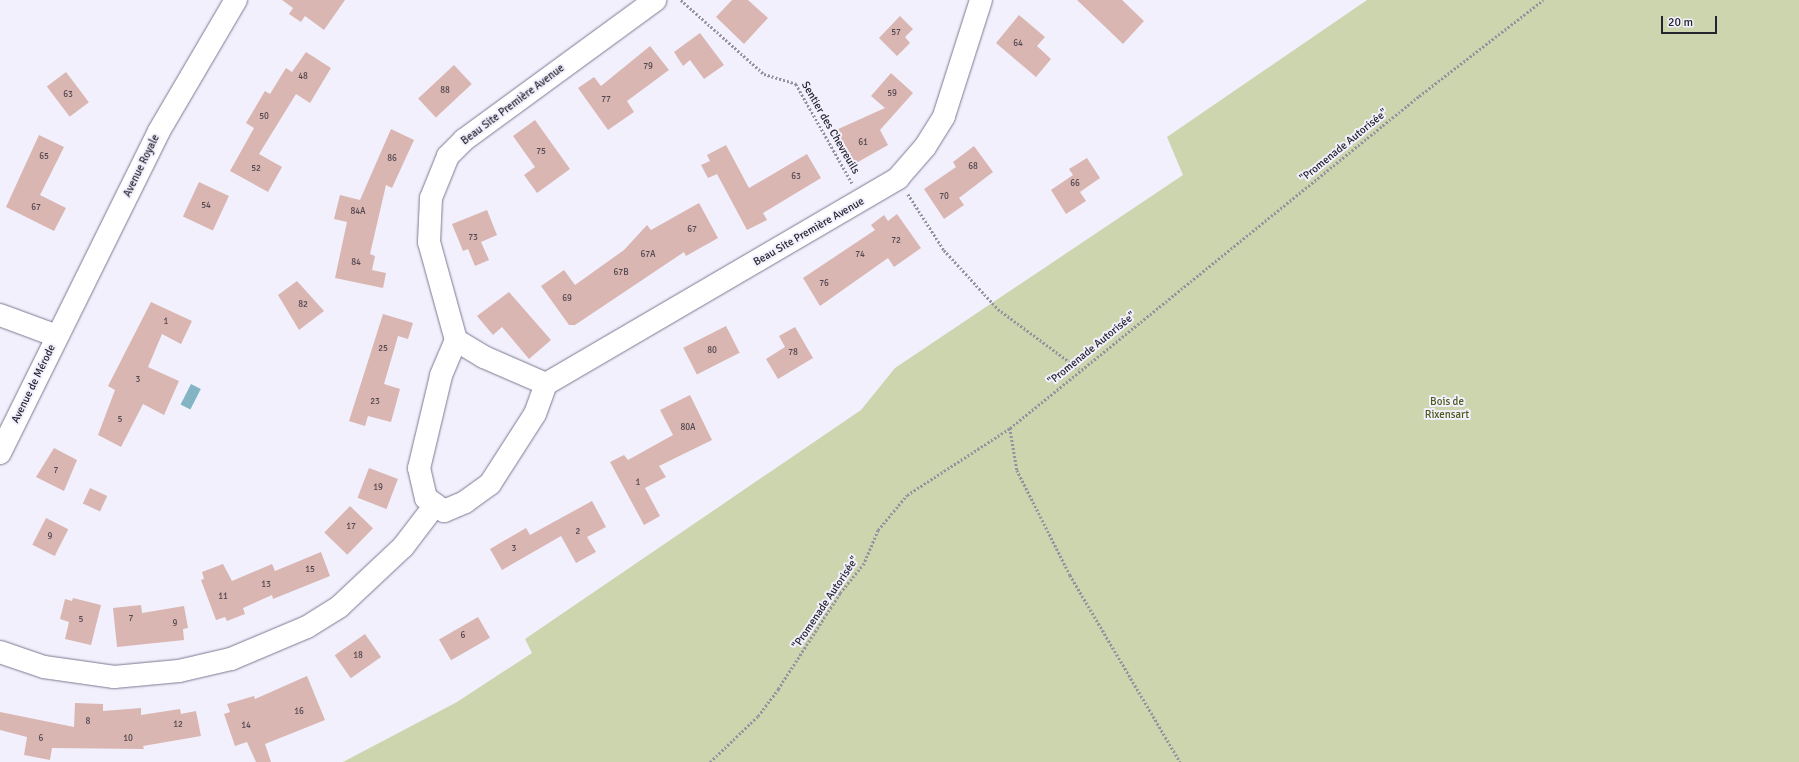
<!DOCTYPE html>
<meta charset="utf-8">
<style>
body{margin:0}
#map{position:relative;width:1799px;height:762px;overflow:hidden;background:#f2f0fc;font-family:Signika,sans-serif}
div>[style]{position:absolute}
.green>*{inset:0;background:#cdd5af}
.water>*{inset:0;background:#83b4c4;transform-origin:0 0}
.building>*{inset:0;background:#d9b6b2;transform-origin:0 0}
.path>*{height:2.5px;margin-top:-1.25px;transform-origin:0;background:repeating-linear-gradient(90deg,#95939f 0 2px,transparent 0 4px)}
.roads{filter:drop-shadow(0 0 1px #7d7892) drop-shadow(0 0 1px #7d7892)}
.minor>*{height:22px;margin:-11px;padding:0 11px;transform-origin:11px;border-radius:11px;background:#fff}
span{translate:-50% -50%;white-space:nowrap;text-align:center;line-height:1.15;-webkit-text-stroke:4px #f2f0fc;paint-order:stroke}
.number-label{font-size:9px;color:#534850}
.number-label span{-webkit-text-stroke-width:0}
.street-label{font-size:11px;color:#26242f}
.park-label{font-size:11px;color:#4f5919}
.scale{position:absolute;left:1661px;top:16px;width:56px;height:18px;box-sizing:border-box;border:2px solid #26242f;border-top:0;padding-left:5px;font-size:12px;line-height:14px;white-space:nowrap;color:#26242f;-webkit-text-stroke:3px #f2f0fc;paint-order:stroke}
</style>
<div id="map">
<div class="green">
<i style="clip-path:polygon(1367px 0,1799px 0,1799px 762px,343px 762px,457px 702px,532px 653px,525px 639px,861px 410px,895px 368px,1183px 175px,1167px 137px)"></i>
</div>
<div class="water">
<i style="left:191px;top:384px;width:11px;height:23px;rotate:27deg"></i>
</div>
<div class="building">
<i style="clip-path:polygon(282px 0,345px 0,324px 30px,305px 16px,301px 22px,289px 14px,293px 8px)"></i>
<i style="clip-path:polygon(732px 0,748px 0,768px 18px,744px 44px,716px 17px)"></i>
<i style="clip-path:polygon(1077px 0,1122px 0,1144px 21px,1123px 44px)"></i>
<i style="clip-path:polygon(1019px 15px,1045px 37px,1037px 46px,1051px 59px,1036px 77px,996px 43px)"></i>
<i style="clip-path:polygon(900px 16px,913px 29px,905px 37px,910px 43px,897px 56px,879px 38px)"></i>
<i style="clip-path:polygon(700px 33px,724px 65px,704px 79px,690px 60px,683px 66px,674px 52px)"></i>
<i style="clip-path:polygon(650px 46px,669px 70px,627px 101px,634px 112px,608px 130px,578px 88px,594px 77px,601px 86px)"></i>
<i style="clip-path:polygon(306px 52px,331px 68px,310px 103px,296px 94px,259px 154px,282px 167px,268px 192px,230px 171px,254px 128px,246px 123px,265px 91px,270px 94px,286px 68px,292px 72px)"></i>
<i style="left:454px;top:65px;width:26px;height:49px;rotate:47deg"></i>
<i style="left:66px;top:72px;width:38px;height:24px;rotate:53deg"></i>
<i style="clip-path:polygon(891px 73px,913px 93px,880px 130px,888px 145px,851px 166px,837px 140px,841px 138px,836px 130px,885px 108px,871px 96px)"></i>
<i style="clip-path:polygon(535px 120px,570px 169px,537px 193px,524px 175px,535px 167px,513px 136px)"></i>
<i style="clip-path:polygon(391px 129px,414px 140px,392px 188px,386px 185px,370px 254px,375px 256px,372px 270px,386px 273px,383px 288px,335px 278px,347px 222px,334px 219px,340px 195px,360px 200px)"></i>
<i style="clip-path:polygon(39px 135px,64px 147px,40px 195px,66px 208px,54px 231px,6px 207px)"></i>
<i style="clip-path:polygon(726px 145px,749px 188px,807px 154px,821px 178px,763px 213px,767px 220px,747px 230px,717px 174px,708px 178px,701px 165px,710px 161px,707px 155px)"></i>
<i style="clip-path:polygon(974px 146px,993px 172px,959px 198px,964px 205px,944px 219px,924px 189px,956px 167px,953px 162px)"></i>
<i style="clip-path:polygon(1087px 158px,1100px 178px,1080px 192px,1086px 201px,1066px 214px,1051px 190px,1073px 175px,1069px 169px)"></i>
<i style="left:199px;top:182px;width:33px;height:38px;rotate:25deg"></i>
<i style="clip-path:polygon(699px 203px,718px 238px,686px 256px,684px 252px,575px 325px,569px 325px,541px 286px,564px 270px,575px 285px,624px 250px,647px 225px,651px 230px)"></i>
<i style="clip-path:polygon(487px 210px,497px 235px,481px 242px,489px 260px,475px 266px,468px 249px,463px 251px,452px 224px)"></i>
<i style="clip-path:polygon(897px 214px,921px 248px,894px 267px,888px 258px,820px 306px,803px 278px,875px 230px,871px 225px,884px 215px,888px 221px)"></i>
<i style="clip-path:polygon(297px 281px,324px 311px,299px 330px,278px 295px)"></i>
<i style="clip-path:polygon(509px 292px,551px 340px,529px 359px,502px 327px,493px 335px,477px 316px)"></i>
<i style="clip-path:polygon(151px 302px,192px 321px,181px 344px,162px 334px,148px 367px,179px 381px,164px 415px,143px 404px,121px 447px,98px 435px,115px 390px,108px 386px)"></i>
<i style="clip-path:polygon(383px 314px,413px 323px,408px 339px,398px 336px,384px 384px,400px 389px,391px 422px,368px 416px,365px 426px,349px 421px)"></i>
<i style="left:726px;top:326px;width:30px;height:48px;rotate:63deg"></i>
<i style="clip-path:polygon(795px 327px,813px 358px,778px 379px,766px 359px,785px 347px,779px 336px)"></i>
<i style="clip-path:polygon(690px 395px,712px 440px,659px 466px,666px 477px,645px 488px,660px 516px,644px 525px,610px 462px,624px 455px,628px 460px,673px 435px,660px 410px)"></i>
<i style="clip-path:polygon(54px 448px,77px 460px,64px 491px,36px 477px)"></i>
<i style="left:369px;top:468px;width:31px;height:32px;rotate:21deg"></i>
<i style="left:90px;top:488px;width:19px;height:17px;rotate:25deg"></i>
<i style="clip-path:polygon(592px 501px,606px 527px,587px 537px,596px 552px,576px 563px,561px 536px,502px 570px,490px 549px,526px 528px,530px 535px)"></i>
<i style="left:350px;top:506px;width:32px;height:37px;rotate:44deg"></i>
<i style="left:46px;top:518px;width:25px;height:30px;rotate:27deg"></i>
<i style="clip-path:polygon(321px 552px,330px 576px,273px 599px,272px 595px,243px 608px,245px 614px,227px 621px,225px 617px,216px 620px,201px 580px,204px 579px,202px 572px,223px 564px,232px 581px,272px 564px,275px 571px)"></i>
<i style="clip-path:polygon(73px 598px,101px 605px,91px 645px,65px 639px,69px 622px,60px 619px,65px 599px,72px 601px)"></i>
<i style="clip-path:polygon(141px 605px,142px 613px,184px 606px,188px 628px,183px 629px,184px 640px,117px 647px,113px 608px)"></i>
<i style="left:478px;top:617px;width:24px;height:45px;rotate:60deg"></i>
<i style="left:365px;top:634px;width:28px;height:37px;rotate:55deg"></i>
<i style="clip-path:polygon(307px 676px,325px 720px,265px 744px,271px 762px,256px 762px,247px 742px,235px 746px,224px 714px,230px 712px,227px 704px,254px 696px,255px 699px)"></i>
<i style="clip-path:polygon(75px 703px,103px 704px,103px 711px,141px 708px,141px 715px,180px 709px,181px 714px,196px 711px,201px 736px,143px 746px,144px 749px,52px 748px,50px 760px,24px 755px,27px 737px,0 730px,0 712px,74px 727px)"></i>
</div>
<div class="path">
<i style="left:681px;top:0;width:111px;rotate:41.7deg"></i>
<i style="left:764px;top:74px;width:34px;rotate:17deg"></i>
<i style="left:796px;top:84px;width:114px;rotate:60.5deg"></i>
<i style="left:908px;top:194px;width:67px;rotate:57.3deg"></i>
<i style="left:944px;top:250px;width:80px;rotate:47.5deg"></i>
<i style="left:998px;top:309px;width:101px;rotate:36.5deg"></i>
<i style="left:1010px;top:428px;width:43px;rotate:80.5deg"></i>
<i style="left:1017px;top:470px;width:118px;rotate:63.2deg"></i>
<i style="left:1070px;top:575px;width:217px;rotate:59.5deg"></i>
<i style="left:710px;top:762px;width:66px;rotate:-43.8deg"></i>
<i style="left:758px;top:716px;width:34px;rotate:-53deg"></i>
<i style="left:778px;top:689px;width:114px;rotate:-57.1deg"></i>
<i style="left:840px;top:593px;width:36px;rotate:-51deg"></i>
<i style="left:863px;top:565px;width:38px;rotate:-67deg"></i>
<i style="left:878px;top:530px;width:45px;rotate:-50.4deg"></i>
<i style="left:907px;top:495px;width:123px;rotate:-33deg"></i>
<i style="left:1010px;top:428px;width:527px;rotate:-39.07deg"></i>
<i style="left:1419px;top:96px;width:157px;rotate:-37.7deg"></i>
</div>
<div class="roads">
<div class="minor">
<i style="left:0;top:315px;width:61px;rotate:20.2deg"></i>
<i style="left:456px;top:340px;width:39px;rotate:113deg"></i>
<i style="left:441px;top:376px;width:95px;rotate:103.4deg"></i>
<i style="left:419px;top:468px;width:31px;rotate:77deg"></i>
<i style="left:426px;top:498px;width:22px;rotate:36deg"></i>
<i style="left:444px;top:511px;width:23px;rotate:-23deg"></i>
<i style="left:465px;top:502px;width:31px;rotate:-36deg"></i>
<i style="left:490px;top:484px;width:83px;rotate:-57.3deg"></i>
<i style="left:535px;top:414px;width:32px;rotate:-70deg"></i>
<i style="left:546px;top:384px;width:408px;rotate:-30.3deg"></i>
<i style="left:898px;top:178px;width:41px;rotate:-48.9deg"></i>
<i style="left:925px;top:147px;width:36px;rotate:-58deg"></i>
<i style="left:944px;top:116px;width:122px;rotate:-72.3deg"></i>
<i style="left:546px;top:384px;width:68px;rotate:-156.5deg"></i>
<i style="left:484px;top:357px;width:33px;rotate:-149deg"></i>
<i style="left:456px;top:340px;width:102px;rotate:-105.4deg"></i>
<i style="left:429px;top:242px;width:44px;rotate:-87.4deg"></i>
<i style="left:431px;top:198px;width:45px;rotate:-68deg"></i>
<i style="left:448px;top:156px;width:23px;rotate:-45deg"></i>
<i style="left:464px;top:140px;width:237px;rotate:-36.2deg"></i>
<i style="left:0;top:453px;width:359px;rotate:-63.7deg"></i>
<i style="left:159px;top:131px;width:152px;rotate:-59.6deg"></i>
<i style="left:0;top:652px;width:46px;rotate:18.8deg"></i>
<i style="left:44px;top:667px;width:71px;rotate:8.1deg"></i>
<i style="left:114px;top:677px;width:65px;rotate:-5.3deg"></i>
<i style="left:179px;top:671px;width:53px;rotate:-13deg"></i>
<i style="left:231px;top:659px;width:82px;rotate:-22.8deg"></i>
<i style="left:307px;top:627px;width:38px;rotate:-32deg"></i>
<i style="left:339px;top:607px;width:88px;rotate:-43.2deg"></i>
<i style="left:403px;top:547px;width:53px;rotate:-52.7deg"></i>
</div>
</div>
<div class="number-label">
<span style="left:896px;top:33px">57</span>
<span style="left:1018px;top:44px">64</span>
<span style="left:648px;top:67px">79</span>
<span style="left:303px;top:77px">48</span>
<span style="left:445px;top:91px">88</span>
<span style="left:892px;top:94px">59</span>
<span style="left:68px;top:95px">63</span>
<span style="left:606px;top:100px">77</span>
<span style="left:264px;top:117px">50</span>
<span style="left:863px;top:143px">61</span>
<span style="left:541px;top:152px">75</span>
<span style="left:44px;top:157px">65</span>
<span style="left:392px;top:159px">86</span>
<span style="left:973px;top:167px">68</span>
<span style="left:256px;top:169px">52</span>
<span style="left:796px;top:177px">63</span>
<span style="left:1075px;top:184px">66</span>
<span style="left:944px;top:197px">70</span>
<span style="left:206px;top:206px">54</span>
<span style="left:36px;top:208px">67</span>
<span style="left:358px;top:212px">84A</span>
<span style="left:692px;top:230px">67</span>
<span style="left:473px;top:238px">73</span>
<span style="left:896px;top:241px">72</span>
<span style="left:648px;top:255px">67A</span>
<span style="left:860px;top:255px">74</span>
<span style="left:356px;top:263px">84</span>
<span style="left:621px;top:273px">67B</span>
<span style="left:824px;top:284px">76</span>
<span style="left:567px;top:299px">69</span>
<span style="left:303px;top:305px">82</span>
<span style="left:166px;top:322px">1</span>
<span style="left:383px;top:349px">25</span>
<span style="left:712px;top:351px">80</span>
<span style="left:793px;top:353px">78</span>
<span style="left:138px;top:380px">3</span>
<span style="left:375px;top:402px">23</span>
<span style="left:120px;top:420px">5</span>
<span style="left:688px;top:428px">80A</span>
<span style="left:56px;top:471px">7</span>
<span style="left:638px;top:483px">1</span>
<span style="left:378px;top:488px">19</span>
<span style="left:351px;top:527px">17</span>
<span style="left:578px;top:532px">2</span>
<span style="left:50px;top:537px">9</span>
<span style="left:514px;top:549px">3</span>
<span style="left:310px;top:570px">15</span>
<span style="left:266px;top:585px">13</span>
<span style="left:223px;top:597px">11</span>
<span style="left:131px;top:619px">7</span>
<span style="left:81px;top:620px">5</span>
<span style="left:175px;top:624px">9</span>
<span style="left:463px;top:636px">6</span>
<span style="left:358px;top:656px">18</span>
<span style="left:299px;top:712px">16</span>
<span style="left:88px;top:722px">8</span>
<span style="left:178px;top:725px">12</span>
<span style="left:246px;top:726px">14</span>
<span style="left:41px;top:739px">6</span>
<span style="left:128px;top:739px">10</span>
</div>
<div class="street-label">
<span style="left:513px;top:105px;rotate:-37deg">Beau Site Première Avenue</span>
<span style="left:830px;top:128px;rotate:60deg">Sentier des Chevreuils</span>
<span style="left:1344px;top:146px;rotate:-39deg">"Promenade Autorisée"</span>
<span style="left:142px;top:166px;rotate:-64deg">Avenue Royale</span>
<span style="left:809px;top:232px;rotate:-30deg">Beau Site Première Avenue</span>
<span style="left:1092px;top:349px;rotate:-39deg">"Promenade Autorisée"</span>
<span style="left:34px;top:384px;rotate:-64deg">Avenue de Mérode</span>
<span style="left:826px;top:603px;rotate:-56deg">"Promenade Autorisée"</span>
</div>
<div class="park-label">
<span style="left:1447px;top:409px">Bois de<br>Rixensart</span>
</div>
<div class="scale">20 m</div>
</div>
